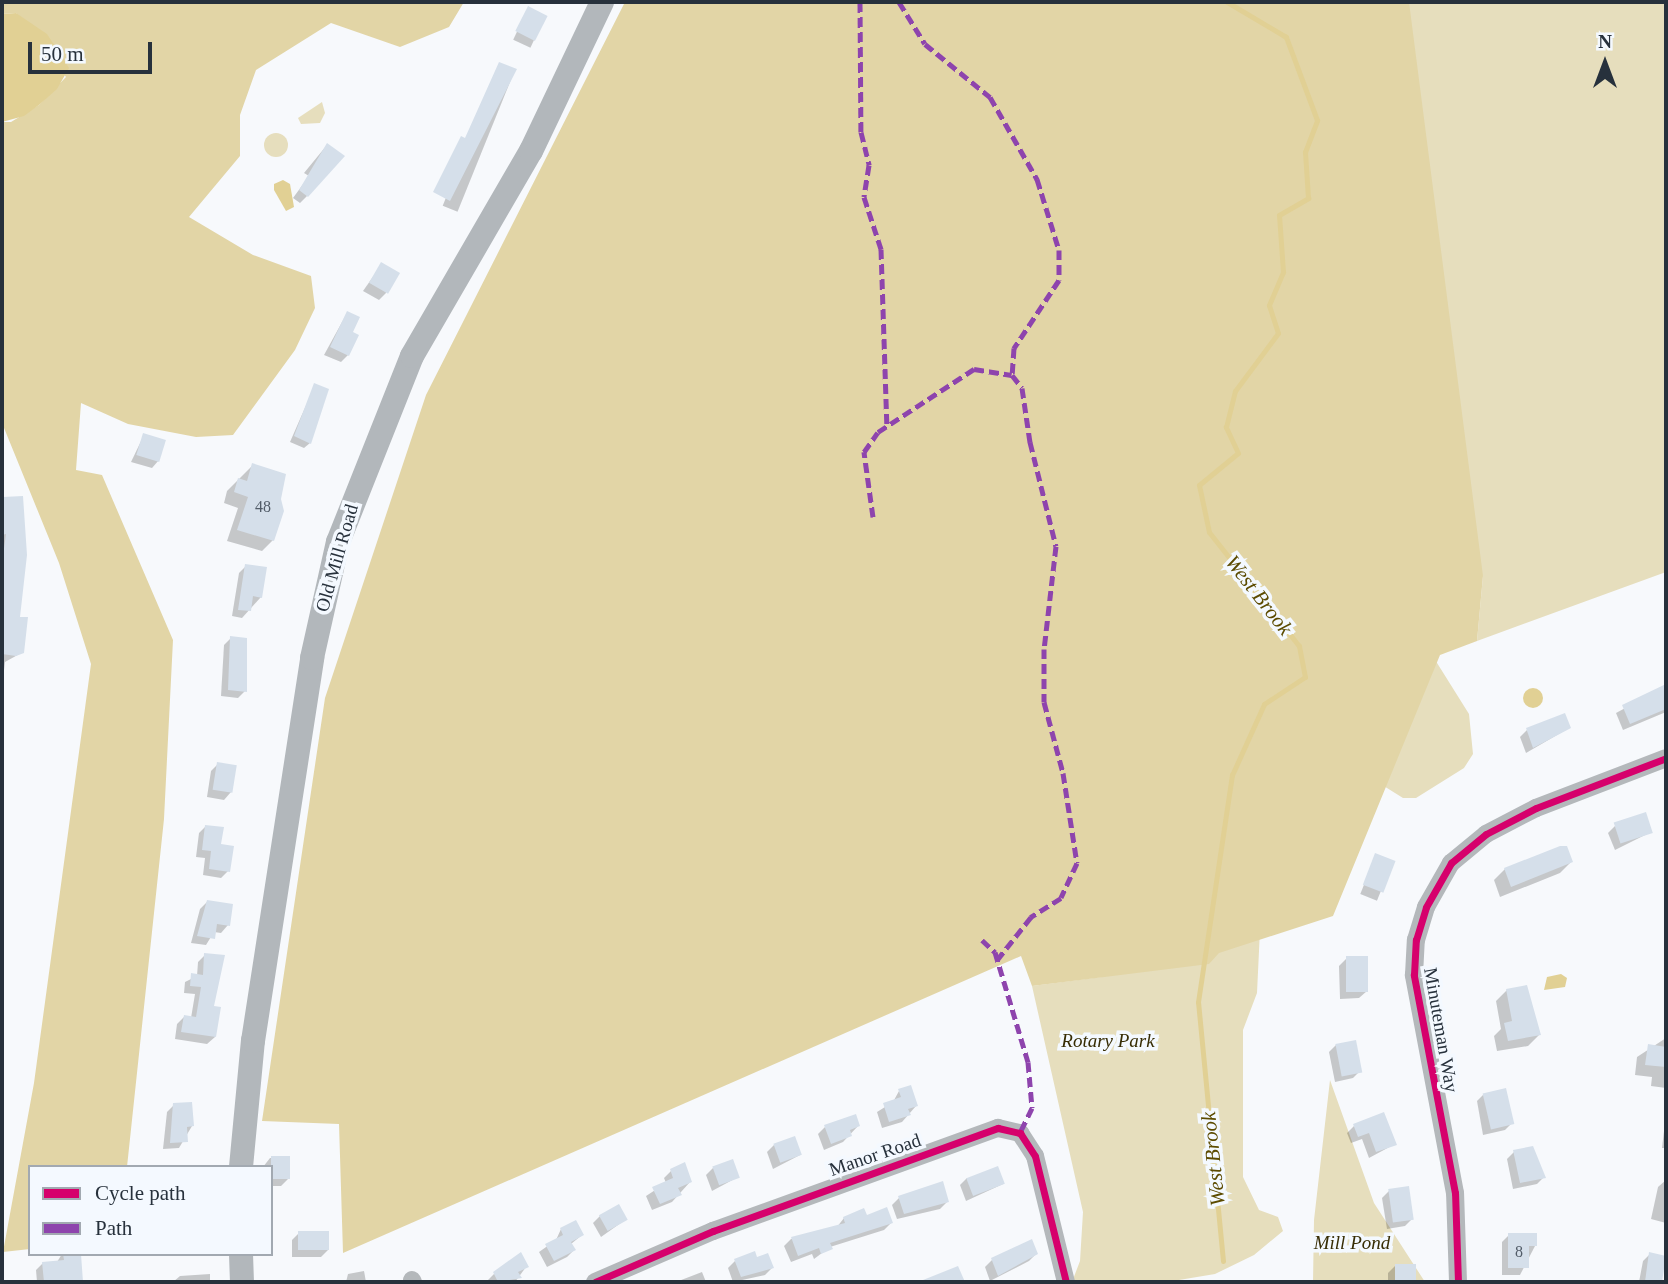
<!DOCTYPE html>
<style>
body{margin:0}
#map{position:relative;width:1668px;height:1284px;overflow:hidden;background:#f7f9fc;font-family:"Times New Roman",serif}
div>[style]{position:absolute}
.green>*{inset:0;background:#e6debd}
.round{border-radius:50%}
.forest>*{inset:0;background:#e2d5a6}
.water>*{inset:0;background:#e1d094}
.shadow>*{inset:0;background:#0003;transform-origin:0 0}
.stream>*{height:5px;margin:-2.5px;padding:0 2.5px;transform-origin:2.5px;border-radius:2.5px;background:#e1d094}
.building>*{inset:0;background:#d5dfea;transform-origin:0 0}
.street>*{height:18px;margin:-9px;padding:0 9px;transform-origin:9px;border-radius:9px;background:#b4b8bb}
.secondary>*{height:24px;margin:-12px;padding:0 12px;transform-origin:12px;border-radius:12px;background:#b2b7bb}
.quiet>*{height:5px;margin-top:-2.5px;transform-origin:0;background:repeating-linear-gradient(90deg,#8e44ad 0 10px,transparent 0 15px)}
.cycleway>*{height:7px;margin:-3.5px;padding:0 3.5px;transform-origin:3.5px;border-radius:3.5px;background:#d6006c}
span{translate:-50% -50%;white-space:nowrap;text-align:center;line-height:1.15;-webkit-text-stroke:7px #f4f9ff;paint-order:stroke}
.number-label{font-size:16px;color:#525c68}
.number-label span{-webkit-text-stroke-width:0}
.street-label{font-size:19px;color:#27313c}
.park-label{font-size:19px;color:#372d05;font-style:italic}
.water-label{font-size:21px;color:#5c4b00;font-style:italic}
.frame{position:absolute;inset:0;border:4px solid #27313c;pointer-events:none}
.legend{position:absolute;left:28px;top:1165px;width:245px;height:91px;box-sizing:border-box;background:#f4f9ff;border:2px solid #a2a9b1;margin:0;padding:9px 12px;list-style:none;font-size:21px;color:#27313c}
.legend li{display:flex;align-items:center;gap:14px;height:35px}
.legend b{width:35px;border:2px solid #a2a9b1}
.north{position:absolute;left:1570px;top:28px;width:70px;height:70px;-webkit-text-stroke:5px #f4f9ff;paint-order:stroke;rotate:0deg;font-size:19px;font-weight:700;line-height:28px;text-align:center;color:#27313c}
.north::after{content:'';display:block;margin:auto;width:24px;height:32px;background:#27313c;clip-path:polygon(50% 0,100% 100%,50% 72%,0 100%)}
.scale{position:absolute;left:28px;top:42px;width:124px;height:32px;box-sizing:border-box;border:4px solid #27313c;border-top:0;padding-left:9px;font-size:21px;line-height:24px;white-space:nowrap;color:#27313c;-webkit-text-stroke:5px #f4f9ff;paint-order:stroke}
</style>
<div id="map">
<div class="green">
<i style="clip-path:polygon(946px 2px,1666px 2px,1666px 572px,1477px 641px,1483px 576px,1412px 623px,1469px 714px,1473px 754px,1464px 768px,1416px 798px,1403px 798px,1379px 783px,1261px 909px,1257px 993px,1243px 1030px,1243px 1177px,1259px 1210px,1278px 1217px,1283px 1231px,1254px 1255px,1215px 1274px,1167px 1282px,1072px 1282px,1080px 1261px,1083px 1212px,1032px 986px,1101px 977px)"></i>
<i style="clip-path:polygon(322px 102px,325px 113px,320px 123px,301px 124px,298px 118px)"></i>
<i class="round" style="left:264px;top:133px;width:24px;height:24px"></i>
<i style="clip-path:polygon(1330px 1080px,1374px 1203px,1425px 1282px,1313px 1282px,1314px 1220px)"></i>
</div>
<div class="forest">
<i style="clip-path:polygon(2px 2px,464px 2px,449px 27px,400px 47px,331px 23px,256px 70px,240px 115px,240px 156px,189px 217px,253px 255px,311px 276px,315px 308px,295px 350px,233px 435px,196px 437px,128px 424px,81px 403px,76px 470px,102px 475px,173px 640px,164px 819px,127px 1167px,30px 1167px,30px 1249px,3px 1252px,34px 1083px,91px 664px,59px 563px,2px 423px,2px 122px,11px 122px,39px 105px,66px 77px,16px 13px,2px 14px)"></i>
<i style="clip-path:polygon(625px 2px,1409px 2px,1483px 576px,1477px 641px,1440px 655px,1333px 916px,1219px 953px,1209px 964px,1032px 986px,1021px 956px,343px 1253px,339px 1124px,262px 1121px,325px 698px,426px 395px)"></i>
</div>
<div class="water">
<i style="clip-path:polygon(16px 13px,47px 34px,69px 68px,57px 89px,39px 105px,24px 116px,2px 122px,2px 14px)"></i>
<i style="clip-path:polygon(283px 180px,290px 184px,294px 207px,286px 211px,274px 190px,274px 184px)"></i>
<i class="round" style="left:1523px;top:688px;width:20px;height:20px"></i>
<i style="clip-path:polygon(1561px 974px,1567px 978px,1565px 987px,1544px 990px,1547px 977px)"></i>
</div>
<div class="shadow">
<i style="left:528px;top:8px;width:19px;height:35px;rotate:25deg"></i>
<i style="left:500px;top:64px;width:16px;height:153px;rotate:22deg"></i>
<i style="clip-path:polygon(327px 145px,307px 196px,300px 203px,293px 198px,309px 176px,304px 173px)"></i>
<i style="clip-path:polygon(382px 264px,386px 293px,379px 300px,363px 291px)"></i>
<i style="clip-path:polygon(347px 313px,351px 333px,348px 355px,341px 362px,324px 355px)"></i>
<i style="clip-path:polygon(315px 385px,310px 443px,304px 448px,290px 442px)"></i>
<i style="clip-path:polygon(144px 435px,159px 460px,152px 468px,131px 462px)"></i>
<i style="clip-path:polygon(253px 465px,279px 499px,273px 540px,262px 551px,227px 541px,238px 508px,224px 503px,227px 491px)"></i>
<i style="clip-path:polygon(4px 499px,23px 652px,5px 662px,2px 687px)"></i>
<i style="clip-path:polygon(246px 566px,261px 597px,242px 618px,232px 616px,239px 573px)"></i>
<i style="clip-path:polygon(231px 638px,245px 691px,238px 698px,221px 696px,224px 645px)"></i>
<i style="clip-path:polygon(1666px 686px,1666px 712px,1623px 730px,1616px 713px)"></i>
<i style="clip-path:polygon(1569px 728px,1526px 753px,1520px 737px,1527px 730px)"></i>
<i style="clip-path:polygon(2px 736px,4px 736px,2px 763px)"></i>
<i style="clip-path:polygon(218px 764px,231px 792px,224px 800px,207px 797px,211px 771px)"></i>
<i style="clip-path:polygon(206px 826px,228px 871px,221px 878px,203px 875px,205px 858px,196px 857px,199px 833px)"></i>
<i style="clip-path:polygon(1615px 826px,1651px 832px,1615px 850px,1608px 833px)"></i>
<i style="left:1376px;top:855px;width:18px;height:42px;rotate:22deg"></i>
<i style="clip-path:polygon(1571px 862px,1560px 873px,1500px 897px,1494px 880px,1505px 869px)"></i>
<i style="clip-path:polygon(207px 902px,228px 925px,221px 933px,214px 932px,206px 945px,191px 943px,200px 909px)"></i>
<i style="clip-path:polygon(205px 955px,215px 1037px,207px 1044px,175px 1039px,177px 1024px,184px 1017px,191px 1018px,195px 994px,184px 993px,185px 982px,197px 976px,198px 962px)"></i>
<i style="clip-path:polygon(1346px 959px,1367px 991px,1359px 998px,1340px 999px,1339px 966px)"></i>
<i style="clip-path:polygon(1507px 990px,1539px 1035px,1528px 1046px,1497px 1051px,1494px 1036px,1501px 1029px,1496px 1001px)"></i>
<i style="clip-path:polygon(1666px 1038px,1666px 1088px,1651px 1086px,1652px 1077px,1635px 1075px,1637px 1057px)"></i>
<i style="clip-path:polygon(1336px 1045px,1360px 1071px,1353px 1078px,1335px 1082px,1329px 1052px)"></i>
<i style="clip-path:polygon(899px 1091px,916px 1106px,902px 1122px,882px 1128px,877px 1112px,893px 1102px)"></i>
<i style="clip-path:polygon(1484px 1094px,1512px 1123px,1505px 1130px,1483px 1135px,1477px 1101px)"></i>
<i style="clip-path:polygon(174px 1105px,192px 1126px,179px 1148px,163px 1149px,167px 1112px)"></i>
<i style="clip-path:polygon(1666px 1114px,1666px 1148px,1662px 1148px)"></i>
<i style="clip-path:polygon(858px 1126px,843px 1142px,824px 1150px,818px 1134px,825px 1127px)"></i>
<i style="clip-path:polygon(1354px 1126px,1395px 1144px,1369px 1158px,1362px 1139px,1351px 1143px,1347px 1133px)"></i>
<i style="clip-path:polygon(774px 1145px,800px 1155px,773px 1169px,767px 1152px)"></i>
<i style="clip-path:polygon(1514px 1152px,1544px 1177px,1537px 1184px,1513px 1189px,1507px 1159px)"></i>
<i style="clip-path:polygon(270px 1158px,288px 1158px,288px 1179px,281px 1186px,271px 1186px,271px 1167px,263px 1167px)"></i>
<i style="clip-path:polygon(713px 1168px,738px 1177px,712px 1191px,706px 1175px)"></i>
<i style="clip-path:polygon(671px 1171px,690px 1182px,672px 1202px,652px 1210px,646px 1196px,666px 1183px,664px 1178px)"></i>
<i style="clip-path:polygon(967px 1178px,1003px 1184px,966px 1201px,960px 1185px)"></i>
<i style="clip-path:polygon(1666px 1180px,1666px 1223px,1651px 1219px,1658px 1187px)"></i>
<i style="clip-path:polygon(1389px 1191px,1412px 1219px,1405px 1226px,1387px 1229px,1382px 1198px)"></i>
<i style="clip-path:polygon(899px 1198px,947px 1202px,940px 1209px,897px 1219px,892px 1205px)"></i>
<i style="clip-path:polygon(600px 1216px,625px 1220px,601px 1237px,593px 1223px)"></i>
<i style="clip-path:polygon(866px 1217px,891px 1223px,884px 1230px,830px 1247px,814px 1259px,812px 1254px,791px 1262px,784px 1246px,791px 1239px,837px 1227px,844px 1218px)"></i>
<i style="clip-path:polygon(561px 1229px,582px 1235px,571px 1244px,574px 1250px,567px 1257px,547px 1267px,539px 1252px,556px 1240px)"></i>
<i style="clip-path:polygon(299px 1233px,328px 1250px,321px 1257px,292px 1257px,292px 1240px)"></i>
<i style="clip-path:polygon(1509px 1235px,1535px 1246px,1520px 1275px,1502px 1275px,1502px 1242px)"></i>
<i style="clip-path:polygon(62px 1254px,80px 1254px,82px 1281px,37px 1282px,36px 1270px,43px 1263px,57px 1262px)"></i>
<i style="clip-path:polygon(1036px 1254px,1029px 1261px,990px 1281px,985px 1267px,992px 1260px)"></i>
<i style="clip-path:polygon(1650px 1254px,1661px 1279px,1666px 1282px,1639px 1282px,1643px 1261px)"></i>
<i style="clip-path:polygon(756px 1259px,772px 1268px,765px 1275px,733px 1282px,728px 1268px,735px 1261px)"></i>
<i style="clip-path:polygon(1396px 1265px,1414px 1265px,1414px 1282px,1388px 1282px,1388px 1273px)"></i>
<i style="clip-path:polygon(526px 1267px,515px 1282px,487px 1281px,494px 1274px)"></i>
<i style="clip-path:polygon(364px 1271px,366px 1282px,346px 1282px,348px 1274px)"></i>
<i style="clip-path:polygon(702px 1272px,706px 1282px,676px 1282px)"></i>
<i style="clip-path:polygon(210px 1274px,210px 1282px,173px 1282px,180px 1276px)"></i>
</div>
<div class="stream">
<i style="left:1223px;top:1261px;width:260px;rotate:-95.5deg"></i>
<i style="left:1198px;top:1002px;width:230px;rotate:-81.5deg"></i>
<i style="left:1232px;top:775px;width:78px;rotate:-65.7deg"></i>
<i style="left:1264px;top:704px;width:49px;rotate:-33.4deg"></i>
<i style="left:1305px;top:677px;width:32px;rotate:-101deg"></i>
<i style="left:1299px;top:646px;width:145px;rotate:-128.3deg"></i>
<i style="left:1209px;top:532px;width:48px;rotate:-102deg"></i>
<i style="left:1199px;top:485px;width:50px;rotate:-39.4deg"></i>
<i style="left:1238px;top:453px;width:29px;rotate:-115deg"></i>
<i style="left:1226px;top:427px;width:37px;rotate:-76deg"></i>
<i style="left:1235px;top:391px;width:72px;rotate:-53.4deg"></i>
<i style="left:1278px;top:333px;width:29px;rotate:-108deg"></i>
<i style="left:1269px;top:305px;width:36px;rotate:-67deg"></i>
<i style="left:1283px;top:272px;width:57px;rotate:-94deg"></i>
<i style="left:1279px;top:215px;width:34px;rotate:-30deg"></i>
<i style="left:1308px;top:198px;width:46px;rotate:-93.7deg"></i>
<i style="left:1305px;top:152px;width:34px;rotate:-69deg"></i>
<i style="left:1317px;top:120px;width:89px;rotate:-110.5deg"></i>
<i style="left:1286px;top:37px;width:69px;rotate:-149.3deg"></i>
</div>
<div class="building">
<i style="left:528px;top:6px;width:22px;height:28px;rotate:27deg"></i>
<i style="clip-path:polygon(499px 62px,517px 69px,450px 201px,433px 192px,461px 136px,465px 138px)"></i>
<i style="clip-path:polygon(327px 143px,345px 156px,308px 197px,299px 190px)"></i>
<i style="left:381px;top:262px;width:22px;height:24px;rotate:30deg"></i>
<i style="clip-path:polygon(347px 311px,360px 317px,353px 332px,359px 335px,349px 356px,330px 347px)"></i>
<i style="clip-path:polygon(314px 383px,329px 389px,311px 444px,294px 436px)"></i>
<i style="left:143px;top:433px;width:24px;height:23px;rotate:17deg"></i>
<i style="clip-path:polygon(252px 463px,286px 474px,281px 499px,284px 511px,274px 541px,237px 530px,248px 497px,234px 492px,238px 478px,247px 481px)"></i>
<i style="clip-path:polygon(23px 496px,27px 555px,20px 617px,28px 617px,24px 653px,16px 656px,2px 654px,2px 563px,6px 534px,2px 535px,2px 509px,3px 497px)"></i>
<i style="clip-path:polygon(245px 564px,267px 567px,262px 598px,253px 596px,251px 611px,238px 610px)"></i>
<i style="clip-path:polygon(230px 636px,247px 638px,247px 692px,228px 690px)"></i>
<i style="clip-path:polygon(1666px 684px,1666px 709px,1630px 724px,1622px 705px)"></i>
<i style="clip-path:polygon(1565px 713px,1571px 728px,1533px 748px,1526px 728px)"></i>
<i style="left:217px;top:762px;width:20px;height:28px;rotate:9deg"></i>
<i style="left:1646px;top:812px;width:22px;height:34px;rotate:72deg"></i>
<i style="clip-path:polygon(205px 825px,224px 827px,221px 844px,234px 846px,230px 872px,209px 869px,211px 851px,202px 850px)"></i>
<i style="clip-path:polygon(1560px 846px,1567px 846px,1573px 862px,1511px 887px,1504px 868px)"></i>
<i style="left:1375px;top:853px;width:22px;height:34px;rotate:21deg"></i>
<i style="clip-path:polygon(207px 900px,233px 904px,230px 926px,217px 924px,215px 939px,197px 936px)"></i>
<i style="clip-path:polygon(204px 953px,225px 955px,214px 1006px,221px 1007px,216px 1037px,181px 1032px,184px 1015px,196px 1017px,201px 987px,190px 986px,191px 973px,203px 975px)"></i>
<i style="left:1368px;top:956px;width:36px;height:22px;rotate:90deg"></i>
<i style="clip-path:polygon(1527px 985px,1541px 1035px,1508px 1041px,1504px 1023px,1512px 1021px,1506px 989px)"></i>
<i style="left:1356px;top:1040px;width:33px;height:21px;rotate:79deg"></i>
<i style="clip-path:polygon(1648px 1044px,1666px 1047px,1666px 1067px,1645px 1065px)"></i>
<i style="clip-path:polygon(911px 1085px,918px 1106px,908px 1109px,911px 1115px,889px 1122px,883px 1103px,901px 1097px,898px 1089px)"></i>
<i style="left:1506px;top:1088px;width:37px;height:24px;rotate:77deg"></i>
<i style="clip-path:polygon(192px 1102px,194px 1126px,187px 1127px,188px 1142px,170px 1143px,173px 1103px)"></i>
<i style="clip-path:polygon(1384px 1112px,1397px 1145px,1376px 1152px,1369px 1133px,1358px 1137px,1353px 1124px)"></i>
<i style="clip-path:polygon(856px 1114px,860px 1126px,850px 1130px,852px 1136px,831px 1144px,824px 1125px)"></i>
<i style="left:795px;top:1136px;width:20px;height:23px;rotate:70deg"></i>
<i style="clip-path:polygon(1533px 1146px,1546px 1178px,1520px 1183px,1513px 1150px)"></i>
<i style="left:271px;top:1156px;width:19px;height:23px"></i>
<i style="left:733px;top:1159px;width:20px;height:22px;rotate:70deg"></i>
<i style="clip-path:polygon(685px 1162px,692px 1182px,678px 1188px,682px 1195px,660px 1204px,652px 1187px,673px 1178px,670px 1169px)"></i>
<i style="left:998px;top:1166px;width:19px;height:34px;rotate:69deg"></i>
<i style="clip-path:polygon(943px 1181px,949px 1202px,904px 1214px,898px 1196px)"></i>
<i style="left:1409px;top:1186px;width:34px;height:21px;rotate:82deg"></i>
<i style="left:619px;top:1204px;width:18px;height:23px;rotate:61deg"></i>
<i style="clip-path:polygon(887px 1207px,893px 1223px,830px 1243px,833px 1249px,821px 1254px,819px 1248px,798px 1256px,791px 1237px,845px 1223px,843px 1217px,864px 1208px,867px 1215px)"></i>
<i style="clip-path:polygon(576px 1220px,584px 1235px,571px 1242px,576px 1250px,554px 1261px,545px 1244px,563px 1235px,560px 1228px)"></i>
<i style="left:298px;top:1231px;width:31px;height:19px"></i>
<i style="clip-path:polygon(1508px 1233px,1537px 1233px,1537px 1246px,1529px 1246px,1529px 1268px,1508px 1268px)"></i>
<i style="clip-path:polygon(1032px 1239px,1038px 1254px,998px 1276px,991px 1258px)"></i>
<i style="clip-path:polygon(755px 1251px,757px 1257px,768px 1253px,774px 1268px,741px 1277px,734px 1259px)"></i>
<i style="clip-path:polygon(521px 1252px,529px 1267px,518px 1272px,522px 1278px,498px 1282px,493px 1272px)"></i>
<i style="clip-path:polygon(1649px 1252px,1666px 1256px,1662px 1282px,1645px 1282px)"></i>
<i style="clip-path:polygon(63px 1254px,81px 1254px,83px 1282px,44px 1282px,42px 1262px,64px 1260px)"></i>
<i style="left:1395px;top:1264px;width:21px;height:18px"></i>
<i style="clip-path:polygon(958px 1266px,965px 1282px,918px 1282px)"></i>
</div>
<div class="street">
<i style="left:412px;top:1280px;width:2px;rotate:63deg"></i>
<i style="left:595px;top:1282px;width:129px;rotate:-23.4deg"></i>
<i style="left:713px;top:1231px;width:303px;rotate:-19.9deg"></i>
<i style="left:998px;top:1128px;width:23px;rotate:13deg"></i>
<i style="left:1020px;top:1133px;width:27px;rotate:57deg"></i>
<i style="left:1035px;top:1156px;width:130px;rotate:76.2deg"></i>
<i style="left:1458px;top:1282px;width:89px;rotate:-91.9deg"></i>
<i style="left:1455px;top:1193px;width:222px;rotate:-100.7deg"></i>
<i style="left:1414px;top:975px;width:35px;rotate:-87deg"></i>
<i style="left:1416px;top:940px;width:34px;rotate:-73deg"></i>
<i style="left:1426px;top:907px;width:51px;rotate:-60.4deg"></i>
<i style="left:1451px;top:863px;width:45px;rotate:-39.6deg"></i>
<i style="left:1486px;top:834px;width:56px;rotate:-27.5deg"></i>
<i style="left:1536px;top:808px;width:139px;rotate:-21deg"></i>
</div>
<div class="secondary">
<i style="left:241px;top:1167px;width:127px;rotate:-84.6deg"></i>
<i style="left:253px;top:1041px;width:388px;rotate:-81.2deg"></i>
<i style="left:312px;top:658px;width:119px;rotate:-77.4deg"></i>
<i style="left:338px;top:542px;width:200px;rotate:-68.3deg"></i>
<i style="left:412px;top:356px;width:237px;rotate:-59.9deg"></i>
<i style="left:531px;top:151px;width:165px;rotate:-64.5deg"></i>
<i style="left:241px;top:1254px;width:28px;rotate:88deg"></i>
</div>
<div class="quiet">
<i style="left:860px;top:2px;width:130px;rotate:89.6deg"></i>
<i style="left:861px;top:132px;width:34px;rotate:76deg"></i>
<i style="left:869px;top:165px;width:32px;rotate:99deg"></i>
<i style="left:864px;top:197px;width:55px;rotate:71.9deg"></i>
<i style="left:881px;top:249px;width:178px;rotate:88.1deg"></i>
<i style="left:899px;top:2px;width:49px;rotate:58.2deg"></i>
<i style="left:925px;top:44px;width:84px;rotate:39.2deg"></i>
<i style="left:990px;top:97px;width:95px;rotate:60.2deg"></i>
<i style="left:1037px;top:179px;width:74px;rotate:72.8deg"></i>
<i style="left:1059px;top:250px;width:30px;rotate:90deg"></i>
<i style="left:1059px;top:280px;width:82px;rotate:123.5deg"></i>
<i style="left:1014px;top:348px;width:27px;rotate:94deg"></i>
<i style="left:873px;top:517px;width:66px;rotate:-97.9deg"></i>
<i style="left:864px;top:452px;width:24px;rotate:-55deg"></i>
<i style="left:878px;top:432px;width:115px;rotate:-33.3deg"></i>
<i style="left:974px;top:369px;width:38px;rotate:9deg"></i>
<i style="left:1012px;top:375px;width:16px;rotate:52deg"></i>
<i style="left:1022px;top:388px;width:55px;rotate:81.6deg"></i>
<i style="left:1030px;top:442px;width:107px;rotate:76deg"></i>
<i style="left:1056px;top:546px;width:104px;rotate:96.6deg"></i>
<i style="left:1044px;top:649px;width:53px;rotate:90deg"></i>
<i style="left:1044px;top:702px;width:73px;rotate:75deg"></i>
<i style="left:1063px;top:773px;width:91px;rotate:81.2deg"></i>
<i style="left:1077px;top:863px;width:38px;rotate:115deg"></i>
<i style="left:1061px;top:898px;width:36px;rotate:148deg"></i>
<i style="left:1031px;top:917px;width:55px;rotate:128.3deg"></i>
<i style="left:982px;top:940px;width:18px;rotate:43deg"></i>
<i style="left:995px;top:952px;width:115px;rotate:73.3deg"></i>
<i style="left:1028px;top:1062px;width:46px;rotate:85deg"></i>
<i style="left:1032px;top:1108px;width:28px;rotate:116deg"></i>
</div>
<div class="cycleway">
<i style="left:595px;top:1282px;width:129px;rotate:-23.4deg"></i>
<i style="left:713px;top:1231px;width:303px;rotate:-19.9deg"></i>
<i style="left:998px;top:1128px;width:23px;rotate:13deg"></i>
<i style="left:1020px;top:1133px;width:27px;rotate:57deg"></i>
<i style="left:1035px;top:1156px;width:130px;rotate:76.2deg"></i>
<i style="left:1458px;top:1282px;width:89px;rotate:-91.9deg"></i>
<i style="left:1455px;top:1193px;width:222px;rotate:-100.7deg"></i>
<i style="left:1414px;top:975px;width:35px;rotate:-87deg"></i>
<i style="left:1416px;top:940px;width:34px;rotate:-73deg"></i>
<i style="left:1426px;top:907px;width:51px;rotate:-60.4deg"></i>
<i style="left:1451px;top:863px;width:45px;rotate:-39.6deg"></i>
<i style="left:1486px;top:834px;width:56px;rotate:-27.5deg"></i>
<i style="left:1536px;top:808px;width:139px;rotate:-21deg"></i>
</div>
<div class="number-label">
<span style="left:263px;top:507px">48</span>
<span style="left:1519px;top:1252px">8</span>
</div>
<div class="street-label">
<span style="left:337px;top:558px;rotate:-74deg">Old Mill Road</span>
<span style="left:1441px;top:1030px;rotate:80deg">Minuteman Way</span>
<span style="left:875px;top:1155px;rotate:-19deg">Manor Road</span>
</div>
<div class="park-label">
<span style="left:1108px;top:1041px">Rotary Park</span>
<span style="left:1352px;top:1243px">Mill Pond</span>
</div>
<div class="water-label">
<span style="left:1259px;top:595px;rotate:52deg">West Brook</span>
<span style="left:1213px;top:1159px;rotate:-96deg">West Brook</span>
</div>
<div class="frame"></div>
<ul class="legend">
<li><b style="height:9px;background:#d6006c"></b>Cycle path</li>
<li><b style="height:9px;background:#8e44ad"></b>Path</li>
</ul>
<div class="north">N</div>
<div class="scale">50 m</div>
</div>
